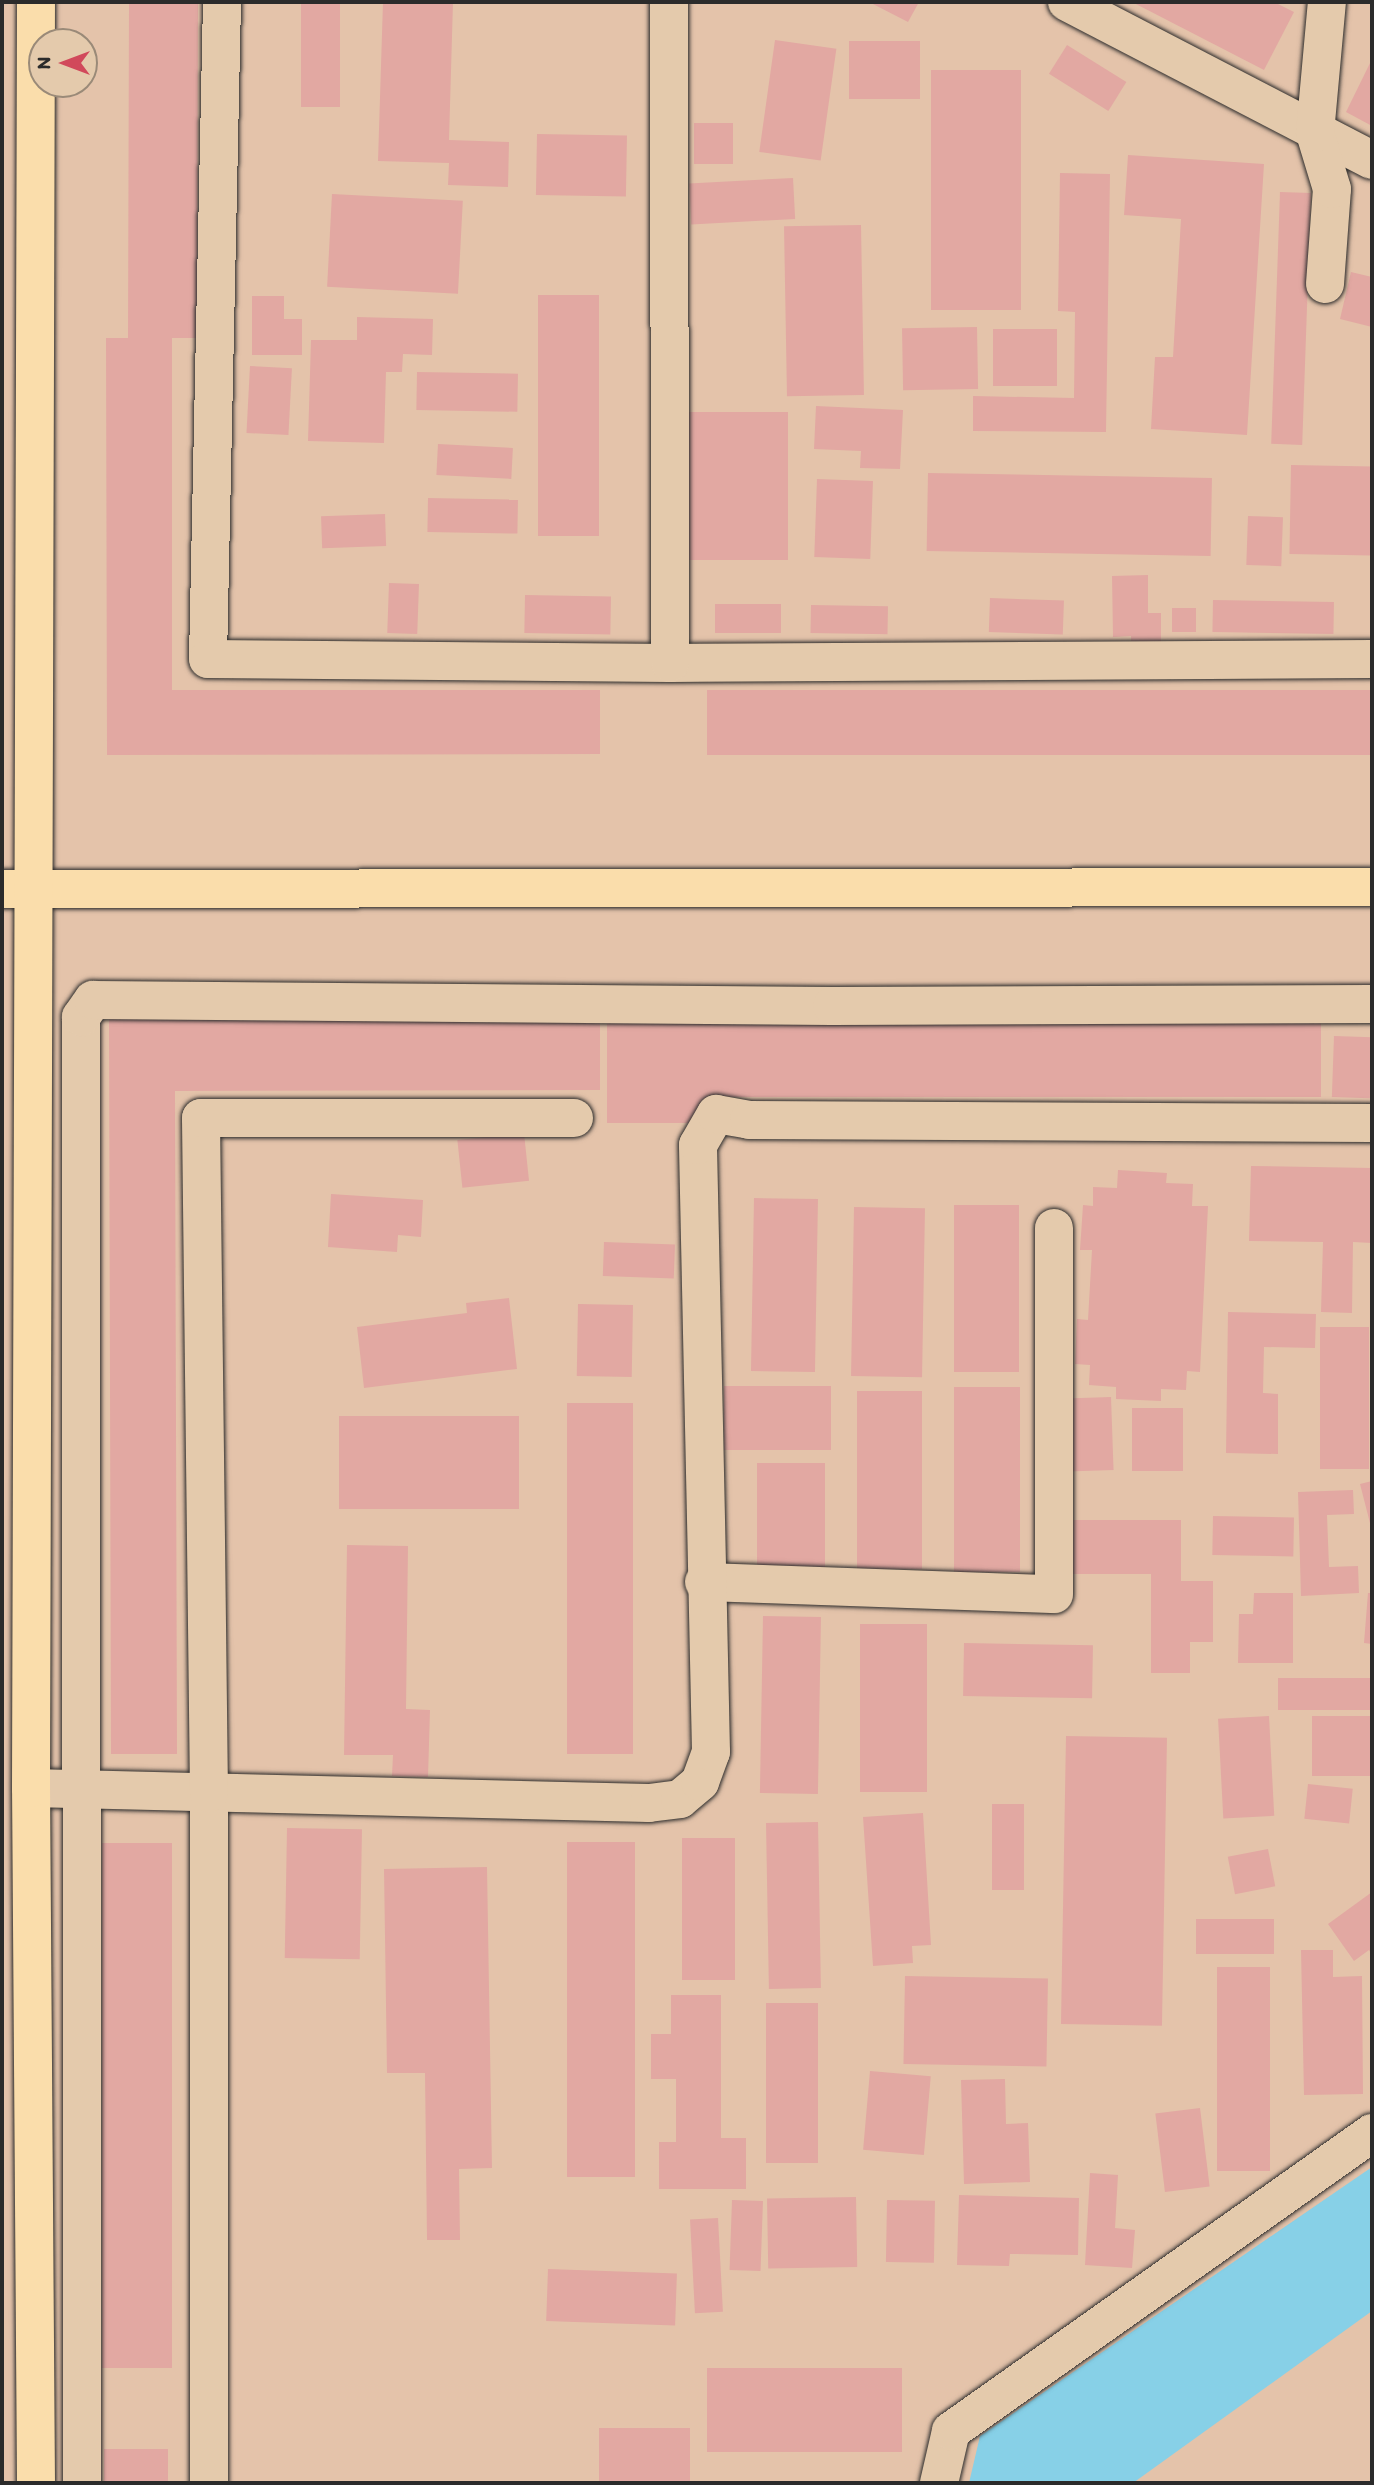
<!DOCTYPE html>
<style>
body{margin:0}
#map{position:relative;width:1374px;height:2485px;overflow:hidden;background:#e4c3aa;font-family:Itim,sans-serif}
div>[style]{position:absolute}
.water>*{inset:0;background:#87d0e7}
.building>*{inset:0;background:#e2a8a2;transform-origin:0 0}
.roads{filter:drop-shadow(0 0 2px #2b2b2b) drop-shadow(0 0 2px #2b2b2b)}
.street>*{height:38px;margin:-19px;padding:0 19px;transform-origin:19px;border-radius:19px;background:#e4caac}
.primary>*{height:38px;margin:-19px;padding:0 19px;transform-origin:19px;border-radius:19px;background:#faddab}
span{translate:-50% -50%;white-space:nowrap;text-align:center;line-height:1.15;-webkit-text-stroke:5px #e4caac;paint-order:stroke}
.frame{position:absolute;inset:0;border:4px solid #2b2b2b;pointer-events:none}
.north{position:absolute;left:28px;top:28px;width:70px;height:70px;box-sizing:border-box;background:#e4caac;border:2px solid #9a8a78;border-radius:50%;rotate:270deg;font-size:19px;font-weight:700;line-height:28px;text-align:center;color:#2b2b2b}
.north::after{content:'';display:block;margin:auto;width:24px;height:32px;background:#d1495b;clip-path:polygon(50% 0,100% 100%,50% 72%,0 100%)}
</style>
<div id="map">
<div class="water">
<i style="clip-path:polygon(1372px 2167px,1372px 2311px,1133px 2483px,969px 2483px,980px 2436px)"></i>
</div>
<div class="building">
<i style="clip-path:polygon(129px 2px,198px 2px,197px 338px,172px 338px,172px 690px,600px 690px,600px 754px,107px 755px,106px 338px,128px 338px)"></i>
<i style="left:301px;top:2px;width:39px;height:105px"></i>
<i style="clip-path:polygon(383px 2px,453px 2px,449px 140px,509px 142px,508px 187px,448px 185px,449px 163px,378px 161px)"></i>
<i style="clip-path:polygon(869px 2px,919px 2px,908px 22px)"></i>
<i style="clip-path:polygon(1132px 2px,1274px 2px,1294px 12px,1264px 70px)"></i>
<i style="left:775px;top:40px;width:62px;height:113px;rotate:8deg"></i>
<i style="left:849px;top:41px;width:71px;height:58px"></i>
<i style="left:1067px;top:45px;width:70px;height:34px;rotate:32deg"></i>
<i style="clip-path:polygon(1372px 59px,1372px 126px,1346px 112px)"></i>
<i style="left:931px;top:70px;width:90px;height:240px"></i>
<i style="left:694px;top:123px;width:39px;height:41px"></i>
<i style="left:537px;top:134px;width:90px;height:61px;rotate:1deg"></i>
<i style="clip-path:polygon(1128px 155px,1264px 164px,1247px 435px,1151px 429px,1155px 357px,1173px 357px,1181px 219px,1124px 215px)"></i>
<i style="clip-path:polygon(1060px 173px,1110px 174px,1106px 432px,973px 431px,973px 396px,1074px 398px,1075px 312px,1058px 311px)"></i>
<i style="left:793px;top:178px;width:41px;height:104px;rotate:87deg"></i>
<i style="left:1280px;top:192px;width:31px;height:252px;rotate:2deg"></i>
<i style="left:332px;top:194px;width:131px;height:93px;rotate:3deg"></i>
<i style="left:861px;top:225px;width:170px;height:77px;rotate:89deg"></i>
<i style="clip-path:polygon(1351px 272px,1372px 277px,1372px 327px,1340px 319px)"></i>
<i style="left:538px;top:295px;width:61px;height:241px"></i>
<i style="clip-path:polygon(252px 296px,284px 296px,284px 319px,302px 319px,302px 355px,252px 355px)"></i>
<i style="clip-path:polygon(357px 317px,433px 319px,432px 355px,403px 354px,402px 372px,386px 372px,384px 443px,308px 441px,311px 340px,357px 340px)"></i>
<i style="left:977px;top:327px;width:62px;height:75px;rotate:89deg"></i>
<i style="left:993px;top:329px;width:64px;height:57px"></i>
<i style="left:250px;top:366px;width:42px;height:67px;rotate:3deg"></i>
<i style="left:417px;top:372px;width:101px;height:38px;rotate:1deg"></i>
<i style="clip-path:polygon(816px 406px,903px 410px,900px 469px,860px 468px,861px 451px,814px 449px)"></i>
<i style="left:688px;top:412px;width:100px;height:148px"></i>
<i style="left:438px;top:444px;width:75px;height:31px;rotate:3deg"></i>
<i style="left:1291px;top:465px;width:81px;height:89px;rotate:1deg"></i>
<i style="left:928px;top:473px;width:284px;height:78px;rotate:1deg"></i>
<i style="left:817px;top:479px;width:56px;height:78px;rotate:2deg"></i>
<i style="left:428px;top:498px;width:90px;height:34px;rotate:1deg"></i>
<i style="left:385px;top:514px;width:32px;height:64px;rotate:88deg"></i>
<i style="left:1248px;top:516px;width:35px;height:49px;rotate:2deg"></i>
<i style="clip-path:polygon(1148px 575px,1148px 613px,1161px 613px,1161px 648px,1131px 649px,1131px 636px,1113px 637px,1112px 576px)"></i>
<i style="left:389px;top:583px;width:30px;height:50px;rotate:2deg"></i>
<i style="left:525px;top:595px;width:86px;height:38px;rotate:1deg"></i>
<i style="left:990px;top:598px;width:74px;height:34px;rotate:2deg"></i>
<i style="left:1213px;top:600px;width:121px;height:32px;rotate:1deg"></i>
<i style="left:715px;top:604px;width:66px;height:29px"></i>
<i style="left:811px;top:605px;width:77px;height:28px;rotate:1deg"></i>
<i style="left:1172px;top:608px;width:24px;height:24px"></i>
<i style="left:707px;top:690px;width:665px;height:65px"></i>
<i style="clip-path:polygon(600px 1014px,600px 1090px,175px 1091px,177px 1754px,111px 1754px,109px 1015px)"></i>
<i style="clip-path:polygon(607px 1020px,1321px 1020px,1321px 1097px,706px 1097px,706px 1123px,607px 1123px)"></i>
<i style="left:1334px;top:1036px;width:38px;height:61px;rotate:2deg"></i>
<i style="left:524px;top:1133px;width:48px;height:67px;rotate:84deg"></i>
<i style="clip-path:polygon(1251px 1166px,1372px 1168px,1372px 1243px,1353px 1242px,1352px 1313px,1321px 1312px,1323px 1242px,1249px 1241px)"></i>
<i style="clip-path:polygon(1118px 1170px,1167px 1173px,1166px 1183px,1193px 1184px,1192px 1206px,1208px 1206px,1200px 1372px,1187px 1371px,1186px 1390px,1161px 1389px,1161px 1401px,1116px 1399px,1116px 1387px,1089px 1385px,1090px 1365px,1075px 1364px,1077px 1319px,1088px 1320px,1092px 1250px,1080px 1250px,1083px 1205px,1093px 1206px,1093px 1187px,1117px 1188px)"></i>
<i style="clip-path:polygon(331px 1194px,423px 1200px,421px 1237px,398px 1235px,397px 1252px,328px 1247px)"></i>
<i style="left:754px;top:1198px;width:64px;height:173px;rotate:1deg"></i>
<i style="left:954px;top:1205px;width:65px;height:167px"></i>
<i style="left:854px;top:1207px;width:71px;height:169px;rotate:1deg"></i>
<i style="left:604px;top:1242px;width:71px;height:34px;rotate:2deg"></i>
<i style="clip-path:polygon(509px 1298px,517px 1369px,364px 1388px,357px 1327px,467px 1313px,466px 1303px)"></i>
<i style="left:578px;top:1304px;width:55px;height:72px;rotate:1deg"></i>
<i style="clip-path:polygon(1228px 1312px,1316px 1314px,1315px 1348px,1264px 1347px,1263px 1393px,1278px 1394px,1278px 1454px,1226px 1453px)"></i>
<i style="left:1320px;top:1327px;width:49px;height:142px"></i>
<i style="left:831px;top:1386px;width:64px;height:107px;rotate:90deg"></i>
<i style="left:1020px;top:1387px;width:185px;height:66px;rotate:90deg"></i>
<i style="left:857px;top:1391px;width:65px;height:178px"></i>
<i style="left:1111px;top:1397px;width:73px;height:46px;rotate:88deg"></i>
<i style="left:567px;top:1403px;width:66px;height:351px"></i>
<i style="left:1132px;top:1408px;width:51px;height:63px"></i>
<i style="left:339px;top:1416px;width:180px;height:93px"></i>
<i style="left:757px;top:1463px;width:68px;height:111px"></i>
<i style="clip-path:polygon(1372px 1481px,1372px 1527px,1371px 1527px,1360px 1484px)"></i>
<i style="clip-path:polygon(1353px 1490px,1354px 1514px,1327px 1515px,1329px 1567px,1358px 1566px,1359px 1593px,1301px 1596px,1298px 1492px)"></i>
<i style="left:1213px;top:1516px;width:81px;height:39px;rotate:1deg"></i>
<i style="clip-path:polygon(1071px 1520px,1181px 1520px,1181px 1581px,1213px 1581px,1213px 1642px,1190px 1642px,1190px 1673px,1151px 1673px,1151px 1574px,1071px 1574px)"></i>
<i style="clip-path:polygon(347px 1545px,408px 1546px,406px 1709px,430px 1710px,428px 1777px,392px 1776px,393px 1755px,344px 1755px)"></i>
<i style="clip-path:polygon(1254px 1593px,1293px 1593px,1293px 1663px,1238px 1663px,1239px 1614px,1253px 1614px)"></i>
<i style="clip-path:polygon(1368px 1593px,1372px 1593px,1372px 1644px,1364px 1643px)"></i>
<i style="left:763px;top:1616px;width:58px;height:177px;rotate:1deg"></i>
<i style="left:860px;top:1624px;width:67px;height:168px"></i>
<i style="left:964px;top:1643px;width:129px;height:53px;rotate:1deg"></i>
<i style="left:1372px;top:1678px;width:32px;height:94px;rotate:90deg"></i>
<i style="left:1269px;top:1716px;width:100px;height:51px;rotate:87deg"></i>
<i style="left:1312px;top:1716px;width:60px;height:60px"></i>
<i style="left:1066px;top:1736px;width:101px;height:288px;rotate:1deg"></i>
<i style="left:1308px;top:1784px;width:45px;height:35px;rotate:6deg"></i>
<i style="left:1024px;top:1804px;width:86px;height:32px;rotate:90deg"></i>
<i style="clip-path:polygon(923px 1813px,931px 1945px,912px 1946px,913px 1963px,873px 1966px,863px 1817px)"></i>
<i style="left:818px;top:1822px;width:166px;height:52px;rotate:89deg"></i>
<i style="left:287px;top:1828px;width:75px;height:130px;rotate:1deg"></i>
<i style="left:735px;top:1838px;width:142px;height:53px;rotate:90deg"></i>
<i style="left:567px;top:1842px;width:68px;height:335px"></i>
<i style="left:102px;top:1843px;width:70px;height:525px"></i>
<i style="left:1268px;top:1849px;width:38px;height:41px;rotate:79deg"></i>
<i style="clip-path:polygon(487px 1867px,492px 2168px,459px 2169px,460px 2240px,427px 2240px,425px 2073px,387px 2073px,384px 1869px)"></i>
<i style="clip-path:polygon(1372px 1892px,1372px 1955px,1369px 1950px,1354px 1961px,1328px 1924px)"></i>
<i style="left:1196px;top:1919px;width:78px;height:35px"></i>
<i style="clip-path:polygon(1301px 1950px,1333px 1950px,1333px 1977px,1362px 1976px,1363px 2094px,1304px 2095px)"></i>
<i style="left:1217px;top:1967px;width:53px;height:204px"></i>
<i style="left:905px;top:1976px;width:143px;height:88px;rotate:1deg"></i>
<i style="clip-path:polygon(671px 1995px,721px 1995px,721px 2138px,746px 2138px,746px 2189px,659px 2189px,659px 2142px,676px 2142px,676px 2079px,651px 2079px,651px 2034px,671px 2034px)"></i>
<i style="left:766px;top:2003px;width:52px;height:160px"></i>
<i style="left:870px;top:2071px;width:61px;height:79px;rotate:5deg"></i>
<i style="clip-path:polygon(1005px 2079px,1006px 2124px,1028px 2123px,1030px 2182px,964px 2184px,961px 2080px)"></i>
<i style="left:1200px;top:2108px;width:79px;height:45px;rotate:83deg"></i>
<i style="clip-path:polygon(1090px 2173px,1118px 2175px,1115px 2228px,1135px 2230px,1132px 2268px,1085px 2265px)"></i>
<i style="clip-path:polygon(959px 2195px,1079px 2198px,1078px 2255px,1010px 2254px,1009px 2266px,957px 2265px)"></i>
<i style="left:856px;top:2197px;width:70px;height:89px;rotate:89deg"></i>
<i style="left:732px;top:2200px;width:31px;height:70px;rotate:2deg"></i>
<i style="left:887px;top:2200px;width:48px;height:62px;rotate:1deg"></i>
<i style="left:718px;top:2218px;width:94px;height:28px;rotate:87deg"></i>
<i style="left:548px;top:2269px;width:129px;height:52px;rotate:2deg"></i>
<i style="left:707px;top:2368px;width:195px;height:84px"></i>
<i style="left:599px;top:2428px;width:91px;height:55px"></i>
<i style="left:104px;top:2449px;width:64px;height:34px"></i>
</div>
<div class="roads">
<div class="street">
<i style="left:222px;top:2px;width:657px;rotate:91.22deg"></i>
<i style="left:208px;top:659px;width:462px;rotate:0.5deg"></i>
<i style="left:670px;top:663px;width:702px;rotate:-0.33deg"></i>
<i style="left:669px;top:2px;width:661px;rotate:89.91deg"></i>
<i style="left:1067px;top:2px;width:343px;rotate:27.4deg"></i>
<i style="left:1325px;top:284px;width:95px;rotate:-85.8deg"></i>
<i style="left:1332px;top:189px;width:59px;rotate:-106.9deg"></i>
<i style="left:1315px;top:133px;width:132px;rotate:-84.8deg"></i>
<i style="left:704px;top:1582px;width:350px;rotate:2deg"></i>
<i style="left:1054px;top:1594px;width:366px;rotate:-90deg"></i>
<i style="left:31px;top:1788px;width:618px;rotate:1.39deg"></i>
<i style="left:649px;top:1803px;width:31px;rotate:-7deg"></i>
<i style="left:680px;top:1799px;width:26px;rotate:-40deg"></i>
<i style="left:700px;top:1782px;width:32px;rotate:-70deg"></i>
<i style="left:711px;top:1752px;width:607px;rotate:-91.23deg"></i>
<i style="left:698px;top:1145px;width:36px;rotate:-60deg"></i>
<i style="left:716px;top:1114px;width:34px;rotate:10deg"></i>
<i style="left:749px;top:1120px;width:623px;rotate:0.28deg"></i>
<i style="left:82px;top:2483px;width:1466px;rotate:-90.04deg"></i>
<i style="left:81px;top:1017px;width:21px;rotate:-55deg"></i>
<i style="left:93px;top:1000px;width:739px;rotate:0.47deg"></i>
<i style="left:832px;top:1006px;width:540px;rotate:-0.21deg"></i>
<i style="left:209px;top:2483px;width:690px;rotate:-90deg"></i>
<i style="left:209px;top:1793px;width:675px;rotate:-90.68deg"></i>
<i style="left:201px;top:1118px;width:373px"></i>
<i style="left:939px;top:2483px;width:53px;rotate:-77deg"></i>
<i style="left:951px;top:2431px;width:516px;rotate:-35.29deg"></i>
</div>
<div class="primary">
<i style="left:2px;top:889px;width:1370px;rotate:-0.08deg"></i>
<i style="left:36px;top:2483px;width:695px;rotate:-90.41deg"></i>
<i style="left:31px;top:1788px;width:1786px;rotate:-89.84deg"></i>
</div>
</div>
<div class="frame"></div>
<div class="north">N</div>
</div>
